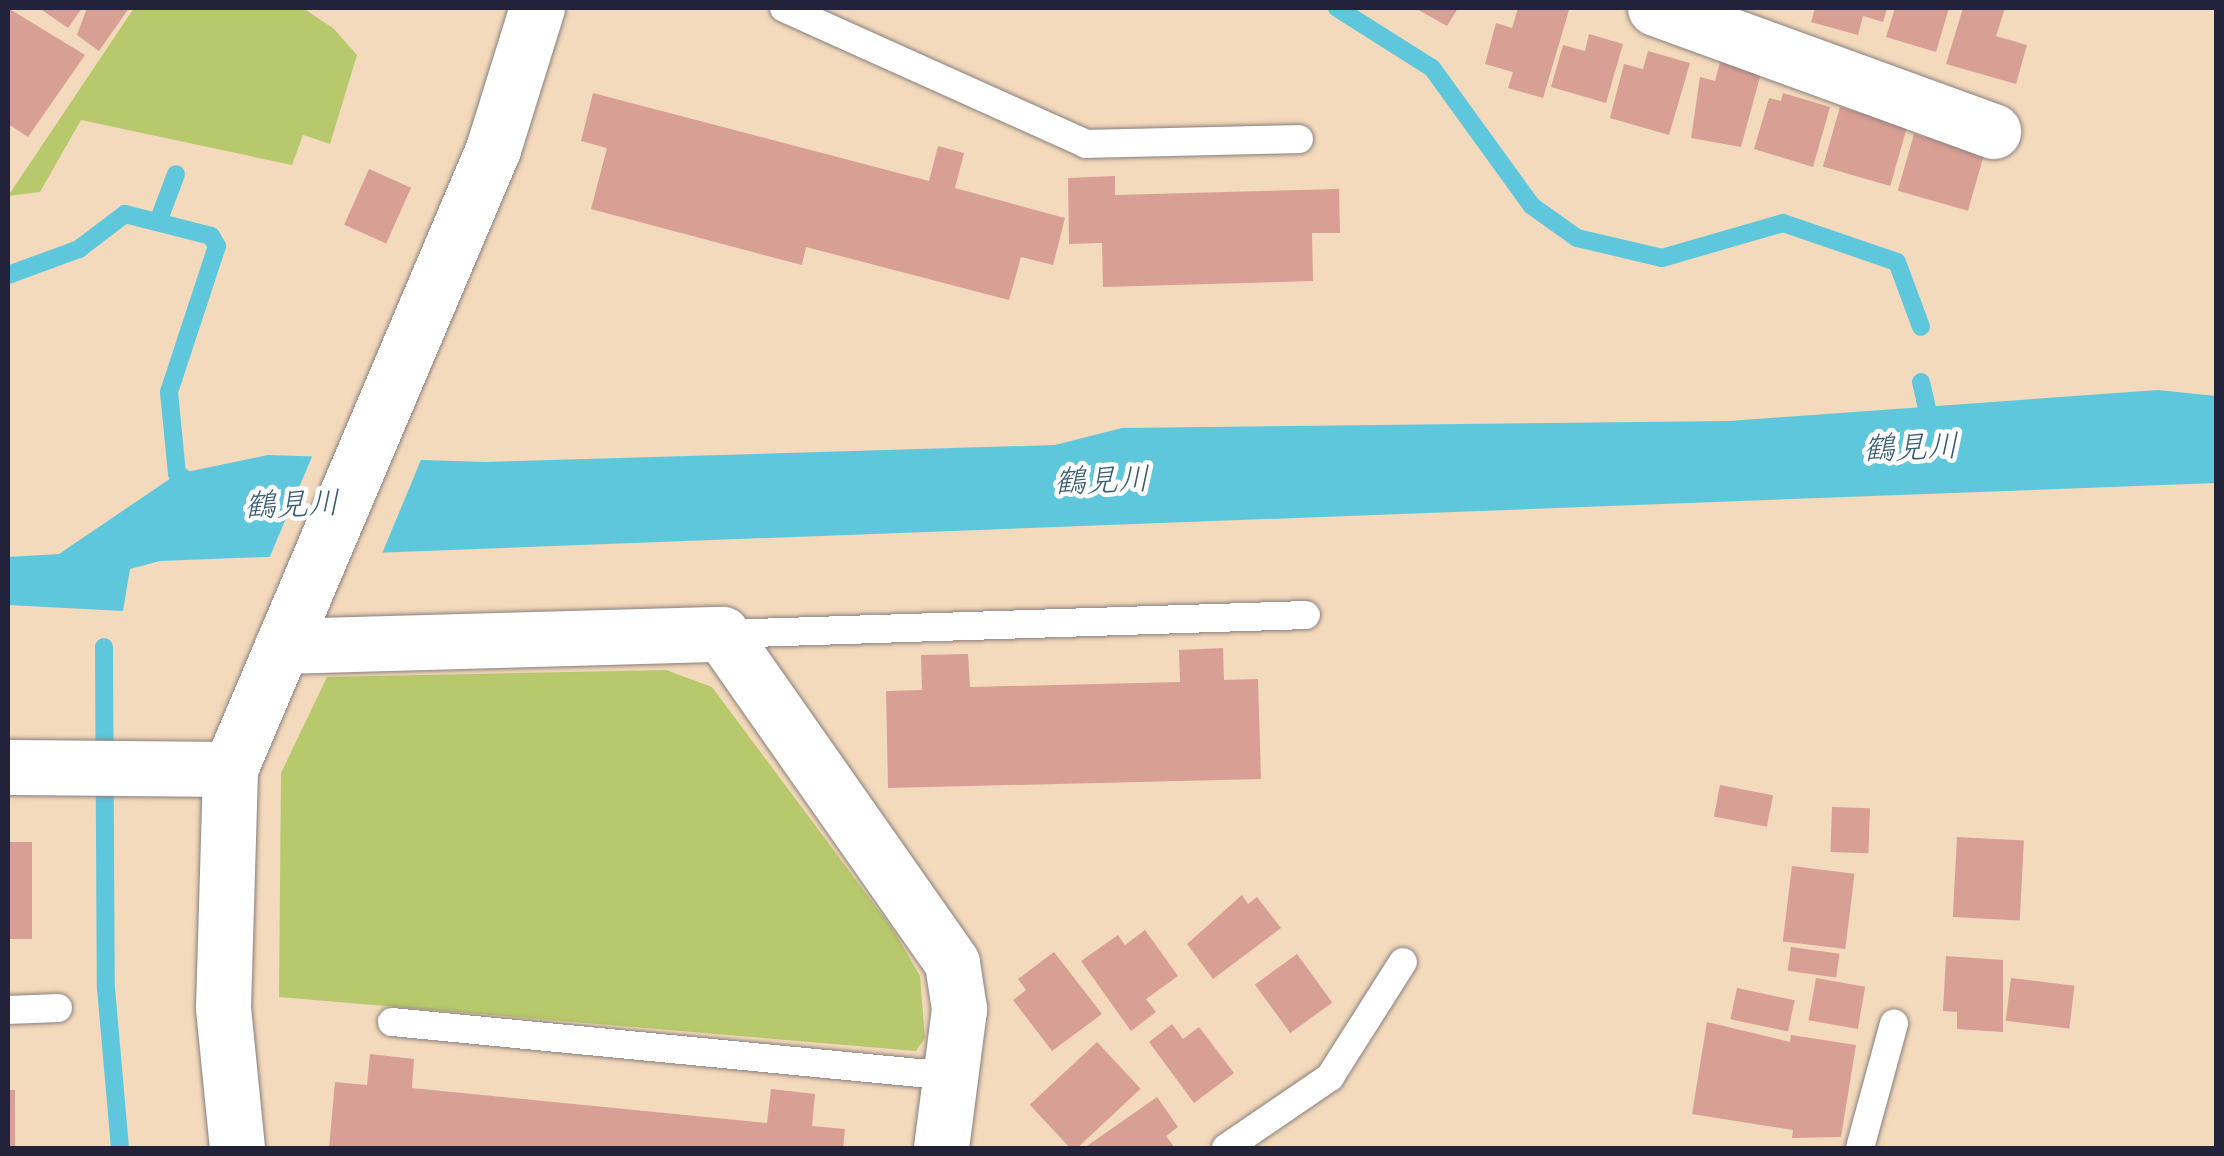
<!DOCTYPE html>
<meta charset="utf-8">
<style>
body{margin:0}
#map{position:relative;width:2224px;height:1156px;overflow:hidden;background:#f3dabc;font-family:Delius,"Klee One",sans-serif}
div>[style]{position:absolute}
.green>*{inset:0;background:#b7c96c}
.water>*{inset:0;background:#5fc7dc}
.pier>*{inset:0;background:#f3dabc}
.stream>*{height:18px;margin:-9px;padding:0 9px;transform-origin:9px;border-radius:9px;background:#5fc7dc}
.building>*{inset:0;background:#d89f95;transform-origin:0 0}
.roads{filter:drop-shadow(0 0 2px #8a7e7c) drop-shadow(0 0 2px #8a7e7c)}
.service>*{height:28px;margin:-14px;padding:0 14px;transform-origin:14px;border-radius:14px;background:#fff}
.minor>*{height:55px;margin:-27.5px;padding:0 27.5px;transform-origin:27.5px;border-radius:27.5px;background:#fff}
.tertiary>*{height:55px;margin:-27.5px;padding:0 27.5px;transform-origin:27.5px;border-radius:27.5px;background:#fff}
span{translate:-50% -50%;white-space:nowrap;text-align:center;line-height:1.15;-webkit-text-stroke:9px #fff;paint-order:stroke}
.water-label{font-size:32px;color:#375c73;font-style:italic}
.frame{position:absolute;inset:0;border:10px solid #22223b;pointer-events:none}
</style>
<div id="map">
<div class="green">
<i style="clip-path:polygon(134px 8px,303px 8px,334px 29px,357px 55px,330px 144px,303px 135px,292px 165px,81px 120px,40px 192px,8px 196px)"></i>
<i style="clip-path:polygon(666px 670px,712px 687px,894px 931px,920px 976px,925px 1038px,916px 1051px,279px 997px,281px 773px,327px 677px)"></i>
</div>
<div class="water">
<i style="clip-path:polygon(2158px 390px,2216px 396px,2216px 483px,160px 561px,130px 569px,123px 611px,8px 605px,8px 557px,59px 554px,177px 474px,268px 455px,486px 462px,1055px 445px,1122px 428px,1729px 421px)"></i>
</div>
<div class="pier">
<i style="clip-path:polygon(314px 452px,423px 455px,381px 556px,268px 561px)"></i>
</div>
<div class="stream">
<i style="left:1337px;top:8px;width:112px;rotate:32.3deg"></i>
<i style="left:1432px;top:68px;width:170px;rotate:54.1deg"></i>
<i style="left:1532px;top:206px;width:55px;rotate:35.4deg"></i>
<i style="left:1577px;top:238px;width:87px;rotate:13.2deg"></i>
<i style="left:1662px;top:258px;width:126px;rotate:-16.1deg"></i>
<i style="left:1783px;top:223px;width:120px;rotate:18.9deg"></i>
<i style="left:1897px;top:262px;width:69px;rotate:69.7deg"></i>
<i style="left:158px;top:222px;width:51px;rotate:-69.4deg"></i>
<i style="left:8px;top:275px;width:76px;rotate:-20.1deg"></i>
<i style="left:79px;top:249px;width:58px;rotate:-37.3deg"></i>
<i style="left:125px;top:214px;width:89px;rotate:14.3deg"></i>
<i style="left:211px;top:236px;width:12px;rotate:59deg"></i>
<i style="left:217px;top:246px;width:154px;rotate:108.2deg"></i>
<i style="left:169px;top:392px;width:82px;rotate:84.4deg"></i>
<i style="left:177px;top:474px;width:23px;rotate:31deg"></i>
<i style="left:1921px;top:382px;width:49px;rotate:77.1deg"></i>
<i style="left:104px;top:647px;width:341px;rotate:89.7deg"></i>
<i style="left:106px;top:988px;width:161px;rotate:85deg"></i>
</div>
<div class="building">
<i style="clip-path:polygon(8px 8px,85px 55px,28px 137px,8px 124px)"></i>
<i style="clip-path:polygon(39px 8px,82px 8px,68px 28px)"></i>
<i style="clip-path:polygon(87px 8px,129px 8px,99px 51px,77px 35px)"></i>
<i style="clip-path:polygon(1415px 8px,1458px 8px,1447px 26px)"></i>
<i style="clip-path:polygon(1518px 8px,1569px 10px,1543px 98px,1508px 88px,1513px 72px,1485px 64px,1496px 23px,1512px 28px)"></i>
<i style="clip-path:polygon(1815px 8px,1887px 8px,1883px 22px,1863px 16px,1858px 35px,1811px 22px)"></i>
<i style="clip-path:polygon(1895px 8px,1949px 8px,1936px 52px,1886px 37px)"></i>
<i style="clip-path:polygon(1963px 8px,2005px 8px,1996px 36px,2027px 45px,2016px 84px,1946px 64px)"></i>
<i style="clip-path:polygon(1589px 34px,1623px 44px,1606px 103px,1551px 87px,1563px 45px,1585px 51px)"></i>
<i style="clip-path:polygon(1648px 51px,1690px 63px,1669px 135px,1610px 118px,1624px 64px,1643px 69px)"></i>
<i style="clip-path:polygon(1720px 62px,1761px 73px,1741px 147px,1691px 138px,1700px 77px,1715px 81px)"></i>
<i style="clip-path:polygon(593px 93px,929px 181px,938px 146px,964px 153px,955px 188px,1065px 218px,1053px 265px,1021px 257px,1009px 300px,806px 247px,802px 265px,591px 209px,607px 148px,581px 141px)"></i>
<i style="clip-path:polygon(1783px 93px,1830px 107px,1813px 167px,1754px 149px,1769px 98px,1781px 101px)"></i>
<i style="left:1840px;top:107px;width:70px;height:62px;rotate:16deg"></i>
<i style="left:1914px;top:134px;width:73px;height:59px;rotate:16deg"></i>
<i style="left:369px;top:169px;width:46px;height:61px;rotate:24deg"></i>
<i style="clip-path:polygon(1115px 176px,1115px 195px,1339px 189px,1340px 233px,1312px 233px,1313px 281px,1103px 287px,1102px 243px,1069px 244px,1068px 178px)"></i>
<i style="clip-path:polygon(1223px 648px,1224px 680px,1258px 679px,1261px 779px,888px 788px,886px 691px,922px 690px,921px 655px,968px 654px,970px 687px,1180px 682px,1179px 650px)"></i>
<i style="left:1720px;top:785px;width:54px;height:32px;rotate:11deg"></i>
<i style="left:1832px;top:807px;width:38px;height:45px;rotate:2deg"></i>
<i style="left:1957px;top:837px;width:67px;height:80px;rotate:3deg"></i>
<i style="left:8px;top:842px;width:24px;height:97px"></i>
<i style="left:1792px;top:866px;width:63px;height:76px;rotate:7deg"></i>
<i style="clip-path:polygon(1242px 895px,1248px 904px,1257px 897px,1281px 928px,1213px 979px,1187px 944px)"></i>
<i style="clip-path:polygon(1145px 930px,1178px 976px,1146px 999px,1156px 1012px,1131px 1031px,1081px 961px,1118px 935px,1125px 945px)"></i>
<i style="left:1791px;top:947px;width:49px;height:24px;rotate:8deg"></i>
<i style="clip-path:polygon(1054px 952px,1102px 1014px,1052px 1051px,1013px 1000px,1026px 990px,1018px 979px)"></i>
<i style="left:1297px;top:954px;width:60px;height:52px;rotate:54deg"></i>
<i style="clip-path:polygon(1946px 956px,2003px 960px,2003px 1032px,1957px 1029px,1957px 1012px,1943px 1011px)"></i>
<i style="left:1816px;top:978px;width:50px;height:43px;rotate:10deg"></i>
<i style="left:2011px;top:978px;width:64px;height:43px;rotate:7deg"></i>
<i style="left:1737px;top:988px;width:59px;height:32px;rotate:12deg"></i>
<i style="clip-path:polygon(1707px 1022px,1790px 1042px,1791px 1035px,1856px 1045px,1841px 1137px,1792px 1138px,1793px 1130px,1692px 1114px)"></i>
<i style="clip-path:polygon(1172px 1024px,1183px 1039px,1199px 1027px,1234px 1073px,1194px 1103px,1149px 1042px)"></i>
<i style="left:1097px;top:1042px;width:64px;height:92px;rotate:47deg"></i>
<i style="clip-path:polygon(370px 1054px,414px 1059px,412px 1088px,767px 1123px,771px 1089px,815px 1094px,812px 1126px,845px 1129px,843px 1148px,329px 1148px,335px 1082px,367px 1085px)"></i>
<i style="left:8px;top:1090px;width:7px;height:58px"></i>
<i style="clip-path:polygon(1157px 1097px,1178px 1127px,1166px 1136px,1175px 1148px,1084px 1148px)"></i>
</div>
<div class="roads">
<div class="service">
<i style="left:784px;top:8px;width:331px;rotate:24.2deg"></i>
<i style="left:1086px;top:144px;width:213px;rotate:-1.3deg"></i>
<i style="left:722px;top:634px;width:584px;rotate:-1.86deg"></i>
<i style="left:8px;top:1010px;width:50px;rotate:-2.3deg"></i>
<i style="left:392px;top:1022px;width:561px;rotate:5.53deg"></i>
<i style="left:1226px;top:1148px;width:126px;rotate:-34.3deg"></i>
<i style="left:1330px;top:1077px;width:136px;rotate:-57.6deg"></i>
<i style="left:1860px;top:1148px;width:129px;rotate:-74.7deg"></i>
</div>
<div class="minor">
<i style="left:1655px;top:8px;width:360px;rotate:20deg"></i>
<i style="left:282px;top:646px;width:440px;rotate:-1.6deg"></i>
<i style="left:722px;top:634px;width:401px;rotate:55deg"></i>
<i style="left:952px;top:963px;width:47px;rotate:81.3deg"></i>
<i style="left:959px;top:1009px;width:140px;rotate:97.4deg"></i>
<i style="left:8px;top:767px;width:222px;rotate:0.5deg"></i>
</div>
<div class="tertiary">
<i style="left:237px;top:1148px;width:142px;rotate:-95.7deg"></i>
<i style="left:223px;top:1007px;width:238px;rotate:-88.3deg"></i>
<i style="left:230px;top:769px;width:673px;rotate:-67.01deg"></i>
<i style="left:493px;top:149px;width:148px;rotate:-72.7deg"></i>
</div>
</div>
<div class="water-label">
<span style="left:1911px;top:447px;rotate:-2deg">鶴見川</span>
<span style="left:1102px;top:480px;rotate:-2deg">鶴見川</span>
<span style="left:292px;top:504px;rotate:-2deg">鶴見川</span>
</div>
<div class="frame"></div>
</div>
